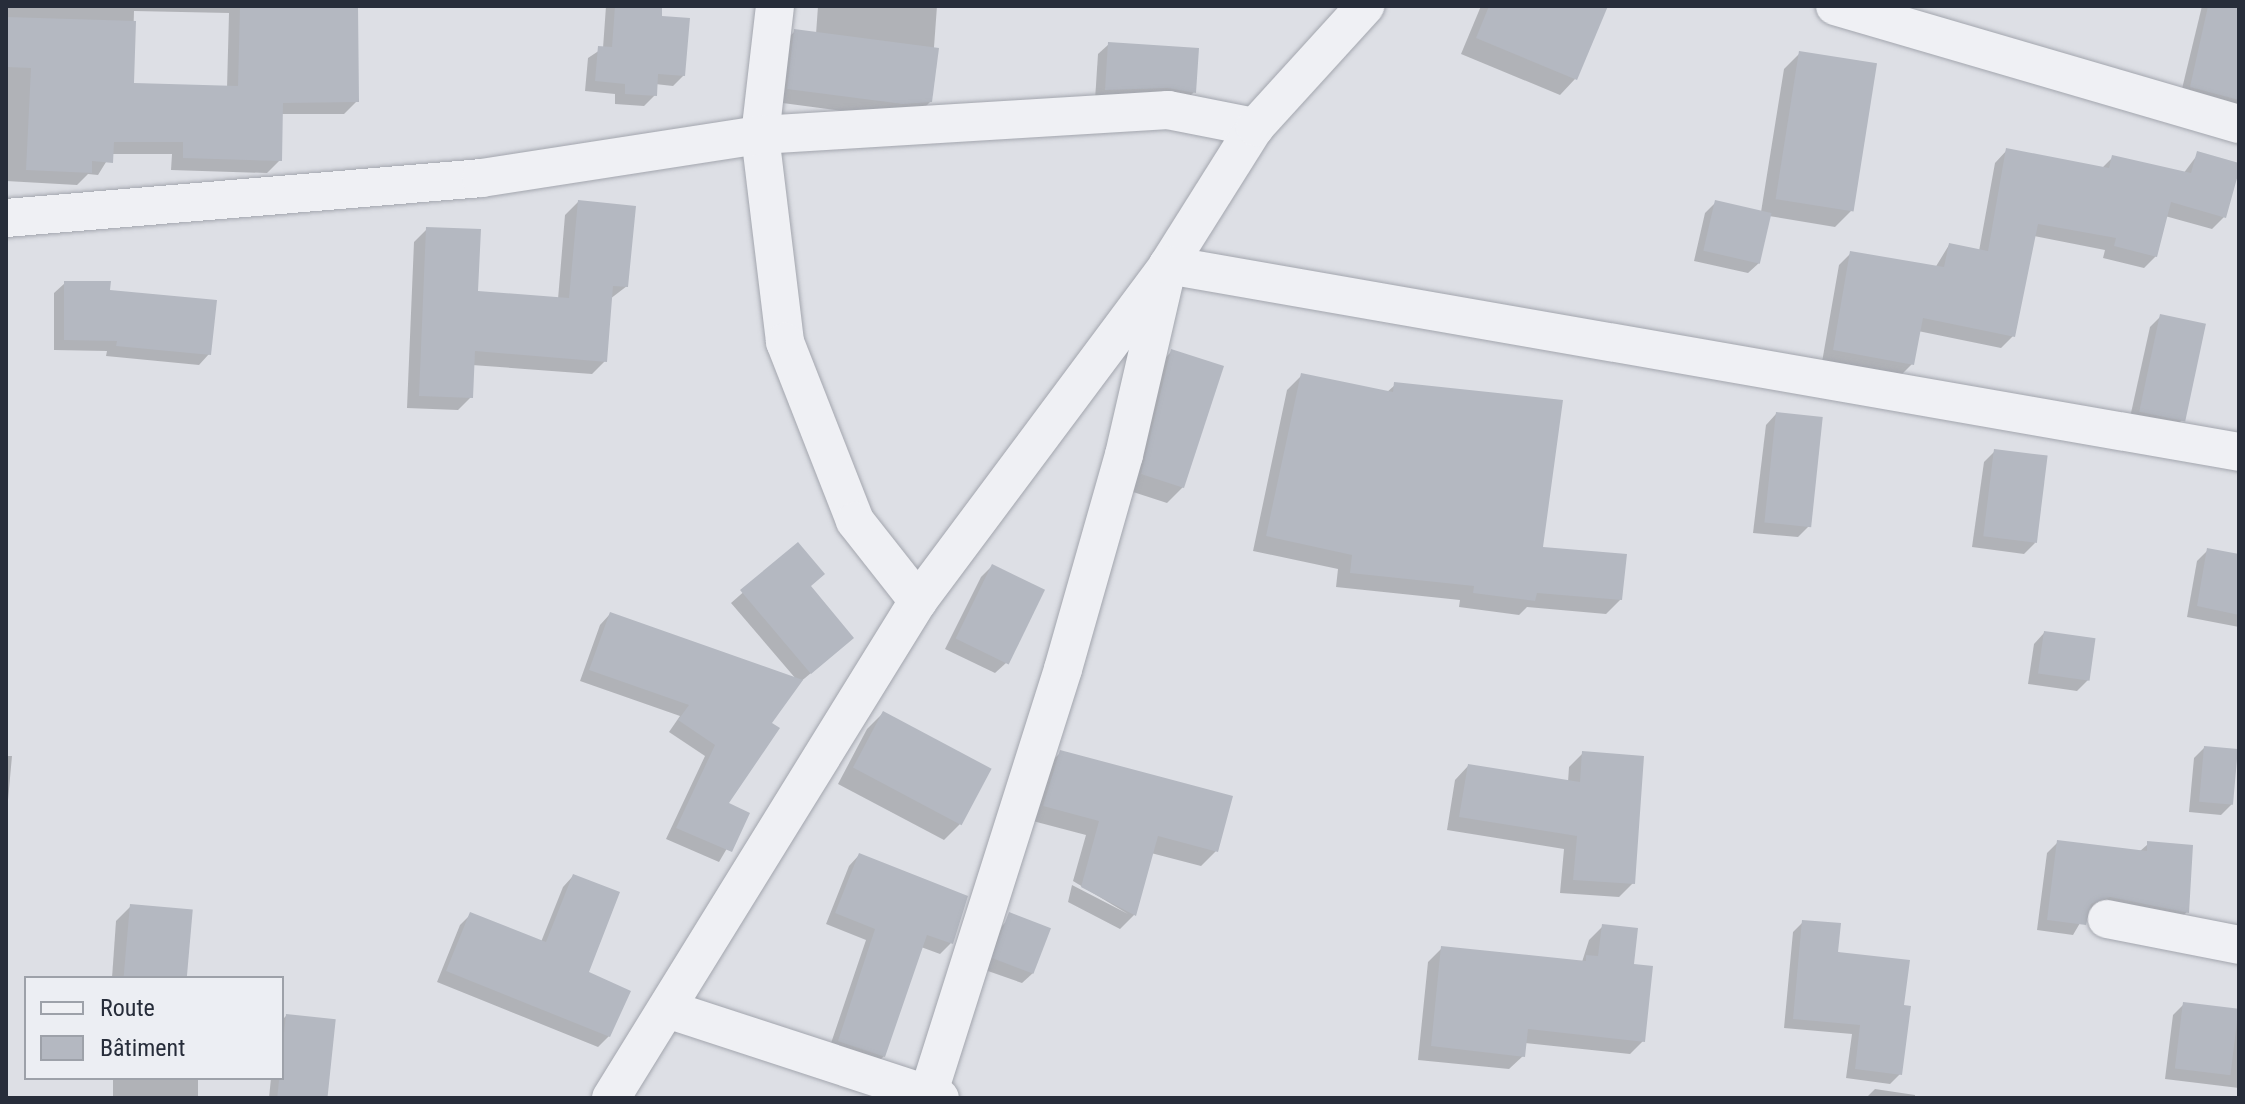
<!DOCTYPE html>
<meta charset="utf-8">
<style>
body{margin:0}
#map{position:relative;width:2245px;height:1104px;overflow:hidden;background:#dddfe5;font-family:"Roboto Condensed",sans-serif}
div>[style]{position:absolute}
.shadow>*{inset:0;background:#0003;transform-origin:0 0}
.building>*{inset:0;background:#b4b8c1;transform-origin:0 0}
.roads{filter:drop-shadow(0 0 2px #a3a6ae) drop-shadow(0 0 2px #a3a6ae)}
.street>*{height:38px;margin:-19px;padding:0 19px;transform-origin:19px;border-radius:19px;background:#eff0f4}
span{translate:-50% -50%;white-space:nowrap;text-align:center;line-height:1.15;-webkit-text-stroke:7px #eceef3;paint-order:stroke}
.frame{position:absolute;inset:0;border:8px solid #272d3a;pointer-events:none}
.legend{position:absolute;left:24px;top:976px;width:260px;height:104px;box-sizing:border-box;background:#eceef3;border:2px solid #9da1a9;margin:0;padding:10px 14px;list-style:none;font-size:24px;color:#272d3a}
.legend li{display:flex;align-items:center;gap:16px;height:40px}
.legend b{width:40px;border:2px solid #9da1a9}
</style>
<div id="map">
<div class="shadow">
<i style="clip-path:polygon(evenodd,6px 6px,356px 6px,357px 101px,344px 114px,281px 114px,280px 160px,267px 173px,171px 170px,172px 154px,111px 154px,98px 175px,88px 174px,77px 185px,6px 181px,6px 6px,134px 11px,229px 13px,227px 88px,132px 85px,134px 11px)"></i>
<i style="clip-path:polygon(606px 6px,660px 6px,659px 18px,684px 75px,673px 86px,655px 84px,655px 95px,644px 106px,615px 104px,615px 94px,585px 91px,588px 58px,603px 48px)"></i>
<i style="clip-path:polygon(818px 6px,937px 6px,930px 102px,916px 116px,888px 117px,775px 102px,781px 45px,795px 31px,816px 34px)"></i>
<i style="clip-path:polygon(1481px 6px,1587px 6px,1575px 79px,1560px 95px,1461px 54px)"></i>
<i style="clip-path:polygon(2202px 6px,2239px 6px,2239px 110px,2180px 97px)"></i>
<i style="clip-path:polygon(1109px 44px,1194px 92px,1183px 103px,1095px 100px,1098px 54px)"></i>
<i style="clip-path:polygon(1800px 53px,1851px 211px,1835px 227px,1769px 216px,1759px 263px,1748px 273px,1694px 261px,1705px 213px,1716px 202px,1761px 212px,1784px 69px)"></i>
<i style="clip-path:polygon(2007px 150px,2102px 168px,2113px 157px,2183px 174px,2198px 154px,2224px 217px,2212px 229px,2165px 216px,2156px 256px,2144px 268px,2103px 258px,2105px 250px,2034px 236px,2013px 336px,2001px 348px,1918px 331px,1912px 364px,1900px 376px,1822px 362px,1839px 265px,1851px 253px,1935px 268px,1949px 245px,1979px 251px,1995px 163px)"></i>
<i style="clip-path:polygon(578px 202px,627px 286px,610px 299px,605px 361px,592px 374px,472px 365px,471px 397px,458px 410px,407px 408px,414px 242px,427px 229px,476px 293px,558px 299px,565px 215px)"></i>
<i style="clip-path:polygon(65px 283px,108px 292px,209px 354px,199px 365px,106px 356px,107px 351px,54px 350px,54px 293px)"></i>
<i style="clip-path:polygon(2161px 316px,2183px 419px,2172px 430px,2129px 422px,2150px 327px)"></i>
<i style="clip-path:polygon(1172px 351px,1183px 487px,1167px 503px,1127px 490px,1156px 367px)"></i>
<i style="clip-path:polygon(1302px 375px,1386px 393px,1395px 385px,1541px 548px,1621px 599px,1606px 614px,1527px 607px,1519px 615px,1459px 607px,1460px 600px,1336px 587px,1338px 569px,1253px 551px,1287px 390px)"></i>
<i style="clip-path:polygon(1776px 414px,1809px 526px,1798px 537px,1753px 533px,1766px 425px)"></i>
<i style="clip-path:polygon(1995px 451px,2035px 543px,2024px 554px,1972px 547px,1984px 462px)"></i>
<i style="clip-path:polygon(797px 545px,809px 587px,841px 648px,799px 683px,769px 724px,726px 804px,747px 814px,719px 862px,666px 839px,705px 756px,669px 732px,680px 716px,580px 681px,600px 625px,610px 614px,796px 679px,731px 603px)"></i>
<i style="clip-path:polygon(2208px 550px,2239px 556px,2239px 627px,2187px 617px,2197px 561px)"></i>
<i style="clip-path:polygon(992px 566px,1006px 663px,995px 673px,945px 649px,981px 577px)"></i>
<i style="clip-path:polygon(2044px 633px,2088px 680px,2077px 691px,2028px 684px,2034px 644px)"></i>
<i style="clip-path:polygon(883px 713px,960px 824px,944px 840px,838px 784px,867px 729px)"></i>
<i style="clip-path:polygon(2204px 748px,2232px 804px,2221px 815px,2189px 812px,2194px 758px)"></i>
<i style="clip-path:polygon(1061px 752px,1216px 851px,1201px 866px,1151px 853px,1134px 915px,1120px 929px,1068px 902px,1072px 885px,1128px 914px,1073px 881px,1086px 835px,1029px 820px,1046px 767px)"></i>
<i style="clip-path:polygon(1583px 753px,1633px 883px,1619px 897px,1560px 893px,1564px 849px,1447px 830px,1455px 780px,1468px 766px,1568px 782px,1569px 767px)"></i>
<i style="clip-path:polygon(6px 756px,12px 756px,6px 822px)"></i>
<i style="clip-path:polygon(2058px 842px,2139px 852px,2148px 844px,2187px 912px,2176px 922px,2098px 907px,2087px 911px,2073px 935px,2037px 930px,2047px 853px)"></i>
<i style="clip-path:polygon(859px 855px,951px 943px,940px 954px,921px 947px,884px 1056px,873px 1067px,828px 1052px,866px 940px,826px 924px,849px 866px)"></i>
<i style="clip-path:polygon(573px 876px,586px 973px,609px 1036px,598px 1047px,437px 982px,460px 925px,471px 914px,541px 942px,563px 887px)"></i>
<i style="clip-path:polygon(131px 906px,185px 978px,112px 978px,116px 921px)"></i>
<i style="clip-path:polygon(1013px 915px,1033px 973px,1022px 983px,985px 970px,1002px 926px)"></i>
<i style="clip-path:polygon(1803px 922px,1902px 1006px,1900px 1074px,1890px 1084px,1846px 1078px,1852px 1034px,1784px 1028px,1793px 932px)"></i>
<i style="clip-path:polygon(1603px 926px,1632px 966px,1643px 1041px,1630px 1054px,1525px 1043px,1523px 1056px,1509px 1069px,1418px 1060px,1428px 962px,1442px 948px,1582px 962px,1589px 940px)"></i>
<i style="clip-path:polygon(2184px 1004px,2239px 1011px,2239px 1088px,2165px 1079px,2173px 1015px)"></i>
<i style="clip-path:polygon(286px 1016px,326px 1098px,269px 1098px,271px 1078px,282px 1078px,282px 1020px)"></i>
<i style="left:113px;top:1078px;width:85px;height:20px"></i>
<i style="clip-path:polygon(1875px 1089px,1915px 1095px,1915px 1098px,1866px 1098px)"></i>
</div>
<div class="building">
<i style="clip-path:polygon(240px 6px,358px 6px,359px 102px,283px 103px,282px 161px,183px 158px,183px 142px,114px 142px,113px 163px,92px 161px,92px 173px,26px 170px,31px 68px,6px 67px,6px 17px,136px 21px,134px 83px,238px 86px)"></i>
<i style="clip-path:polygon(615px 6px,662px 6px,662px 16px,690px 18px,685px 76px,658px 74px,657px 96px,625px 94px,625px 84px,595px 81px,598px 46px,612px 47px)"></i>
<i style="clip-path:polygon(1489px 6px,1608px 6px,1577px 80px,1476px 38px)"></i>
<i style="clip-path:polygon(2208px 6px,2239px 6px,2239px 100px,2190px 87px)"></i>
<i style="clip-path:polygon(794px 29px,939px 48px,932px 102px,903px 104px,787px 89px)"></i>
<i style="clip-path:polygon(1108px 42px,1199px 48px,1196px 93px,1167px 88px,1105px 90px)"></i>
<i style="left:1799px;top:51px;width:79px;height:150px;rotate:9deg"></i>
<i style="clip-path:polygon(2006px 148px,2109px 168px,2112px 155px,2191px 173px,2197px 151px,2239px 163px,2239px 171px,2226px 218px,2171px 202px,2157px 257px,2114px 246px,2116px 238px,2038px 224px,2015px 337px,1923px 318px,1914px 365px,1833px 350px,1850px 251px,1944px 267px,1949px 243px,1988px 251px)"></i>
<i style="clip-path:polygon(578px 200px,636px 206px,628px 287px,613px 286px,607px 362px,475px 351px,473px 398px,419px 396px,426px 227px,481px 229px,478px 291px,569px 298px)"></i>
<i style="left:1715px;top:200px;width:58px;height:52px;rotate:13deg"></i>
<i style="clip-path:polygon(64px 281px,111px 281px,110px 290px,217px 300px,211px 355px,116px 346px,117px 341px,64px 340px)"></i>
<i style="left:2160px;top:314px;width:47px;height:100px;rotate:12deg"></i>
<i style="clip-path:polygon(1171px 349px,1224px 366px,1184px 488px,1141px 474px)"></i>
<i style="clip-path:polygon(1301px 373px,1393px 392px,1394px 382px,1563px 400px,1543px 547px,1627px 554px,1622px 600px,1537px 593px,1535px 601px,1473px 593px,1474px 586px,1350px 573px,1352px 555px,1266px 536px)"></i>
<i style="left:1776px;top:412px;width:47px;height:111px;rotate:6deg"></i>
<i style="left:1994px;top:449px;width:54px;height:88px;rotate:7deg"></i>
<i style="clip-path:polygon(798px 542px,825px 574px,811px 586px,854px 638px,811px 674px,740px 590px)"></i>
<i style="clip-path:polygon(2207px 548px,2239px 554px,2239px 615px,2197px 606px)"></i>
<i style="left:992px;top:564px;width:59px;height:83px;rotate:26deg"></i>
<i style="clip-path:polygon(610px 612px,803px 680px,772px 723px,780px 728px,729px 803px,750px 813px,732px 852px,676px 828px,715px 745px,678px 720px,689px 705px,589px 670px)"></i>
<i style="left:2044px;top:631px;width:52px;height:43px;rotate:8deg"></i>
<i style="left:883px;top:711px;width:123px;height:64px;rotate:28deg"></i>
<i style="left:2204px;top:746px;width:34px;height:56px;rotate:5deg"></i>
<i style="clip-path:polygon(1060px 750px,1233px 796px,1218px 852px,1158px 836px,1136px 916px,1081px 887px,1099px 821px,1043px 806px)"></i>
<i style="clip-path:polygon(1582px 751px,1644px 756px,1635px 884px,1573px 880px,1577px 836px,1459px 817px,1468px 764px,1580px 782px)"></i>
<i style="clip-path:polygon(2057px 840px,2147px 851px,2147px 841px,2193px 845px,2189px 913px,2110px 897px,2091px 904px,2086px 925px,2047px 920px)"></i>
<i style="clip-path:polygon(859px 853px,968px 896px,953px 944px,927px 935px,885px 1057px,838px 1041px,875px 929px,835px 913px)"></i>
<i style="clip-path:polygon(573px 874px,620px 892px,589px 972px,631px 991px,610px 1037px,446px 971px,470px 912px,546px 942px)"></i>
<i style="left:130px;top:904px;width:63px;height:74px;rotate:5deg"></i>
<i style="left:1009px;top:912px;width:45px;height:49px;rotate:21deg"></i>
<i style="clip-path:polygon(1802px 920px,1841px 923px,1838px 952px,1910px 960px,1904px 1005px,1911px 1006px,1902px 1075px,1855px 1069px,1860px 1025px,1793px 1019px)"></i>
<i style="clip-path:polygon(1602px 924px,1638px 928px,1634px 964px,1653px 966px,1645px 1042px,1528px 1029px,1525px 1057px,1431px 1046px,1441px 946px,1586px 961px,1586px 955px,1598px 956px)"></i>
<i style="left:2183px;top:1002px;width:56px;height:67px;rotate:7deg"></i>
<i style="left:286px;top:1014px;width:50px;height:84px;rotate:6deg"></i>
</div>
<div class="roads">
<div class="street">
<i style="left:775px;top:6px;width:130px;rotate:96.6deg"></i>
<i style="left:760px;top:135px;width:209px;rotate:83.1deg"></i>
<i style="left:785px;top:342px;width:192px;rotate:68.6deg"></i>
<i style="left:855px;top:521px;width:102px;rotate:51.8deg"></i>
<i style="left:1835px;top:6px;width:421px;rotate:16.3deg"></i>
<i style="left:6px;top:218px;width:477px;rotate:-4.8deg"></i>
<i style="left:481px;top:178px;width:282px;rotate:-8.8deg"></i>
<i style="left:760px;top:135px;width:409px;rotate:-3.5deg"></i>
<i style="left:1168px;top:110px;width:89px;rotate:11.1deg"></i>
<i style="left:2107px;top:919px;width:135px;rotate:11.1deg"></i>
<i style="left:670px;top:1010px;width:284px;rotate:18.1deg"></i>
<i style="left:611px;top:1098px;width:584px;rotate:-58.3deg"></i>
<i style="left:918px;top:601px;width:419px;rotate:-53.3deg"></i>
<i style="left:1168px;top:265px;width:163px;rotate:-57.8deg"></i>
<i style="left:1255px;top:127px;width:164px;rotate:-47.7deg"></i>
<i style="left:927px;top:1098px;width:450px;rotate:-72.4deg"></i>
<i style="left:1063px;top:669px;width:223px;rotate:-74.1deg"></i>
<i style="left:1124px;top:455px;width:195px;rotate:-77deg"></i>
<i style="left:1168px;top:265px;width:1087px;rotate:9.9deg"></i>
</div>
</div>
<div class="frame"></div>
<ul class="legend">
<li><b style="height:10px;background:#eff0f4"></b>Route</li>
<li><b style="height:22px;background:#b4b8c1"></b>Bâtiment</li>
</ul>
</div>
